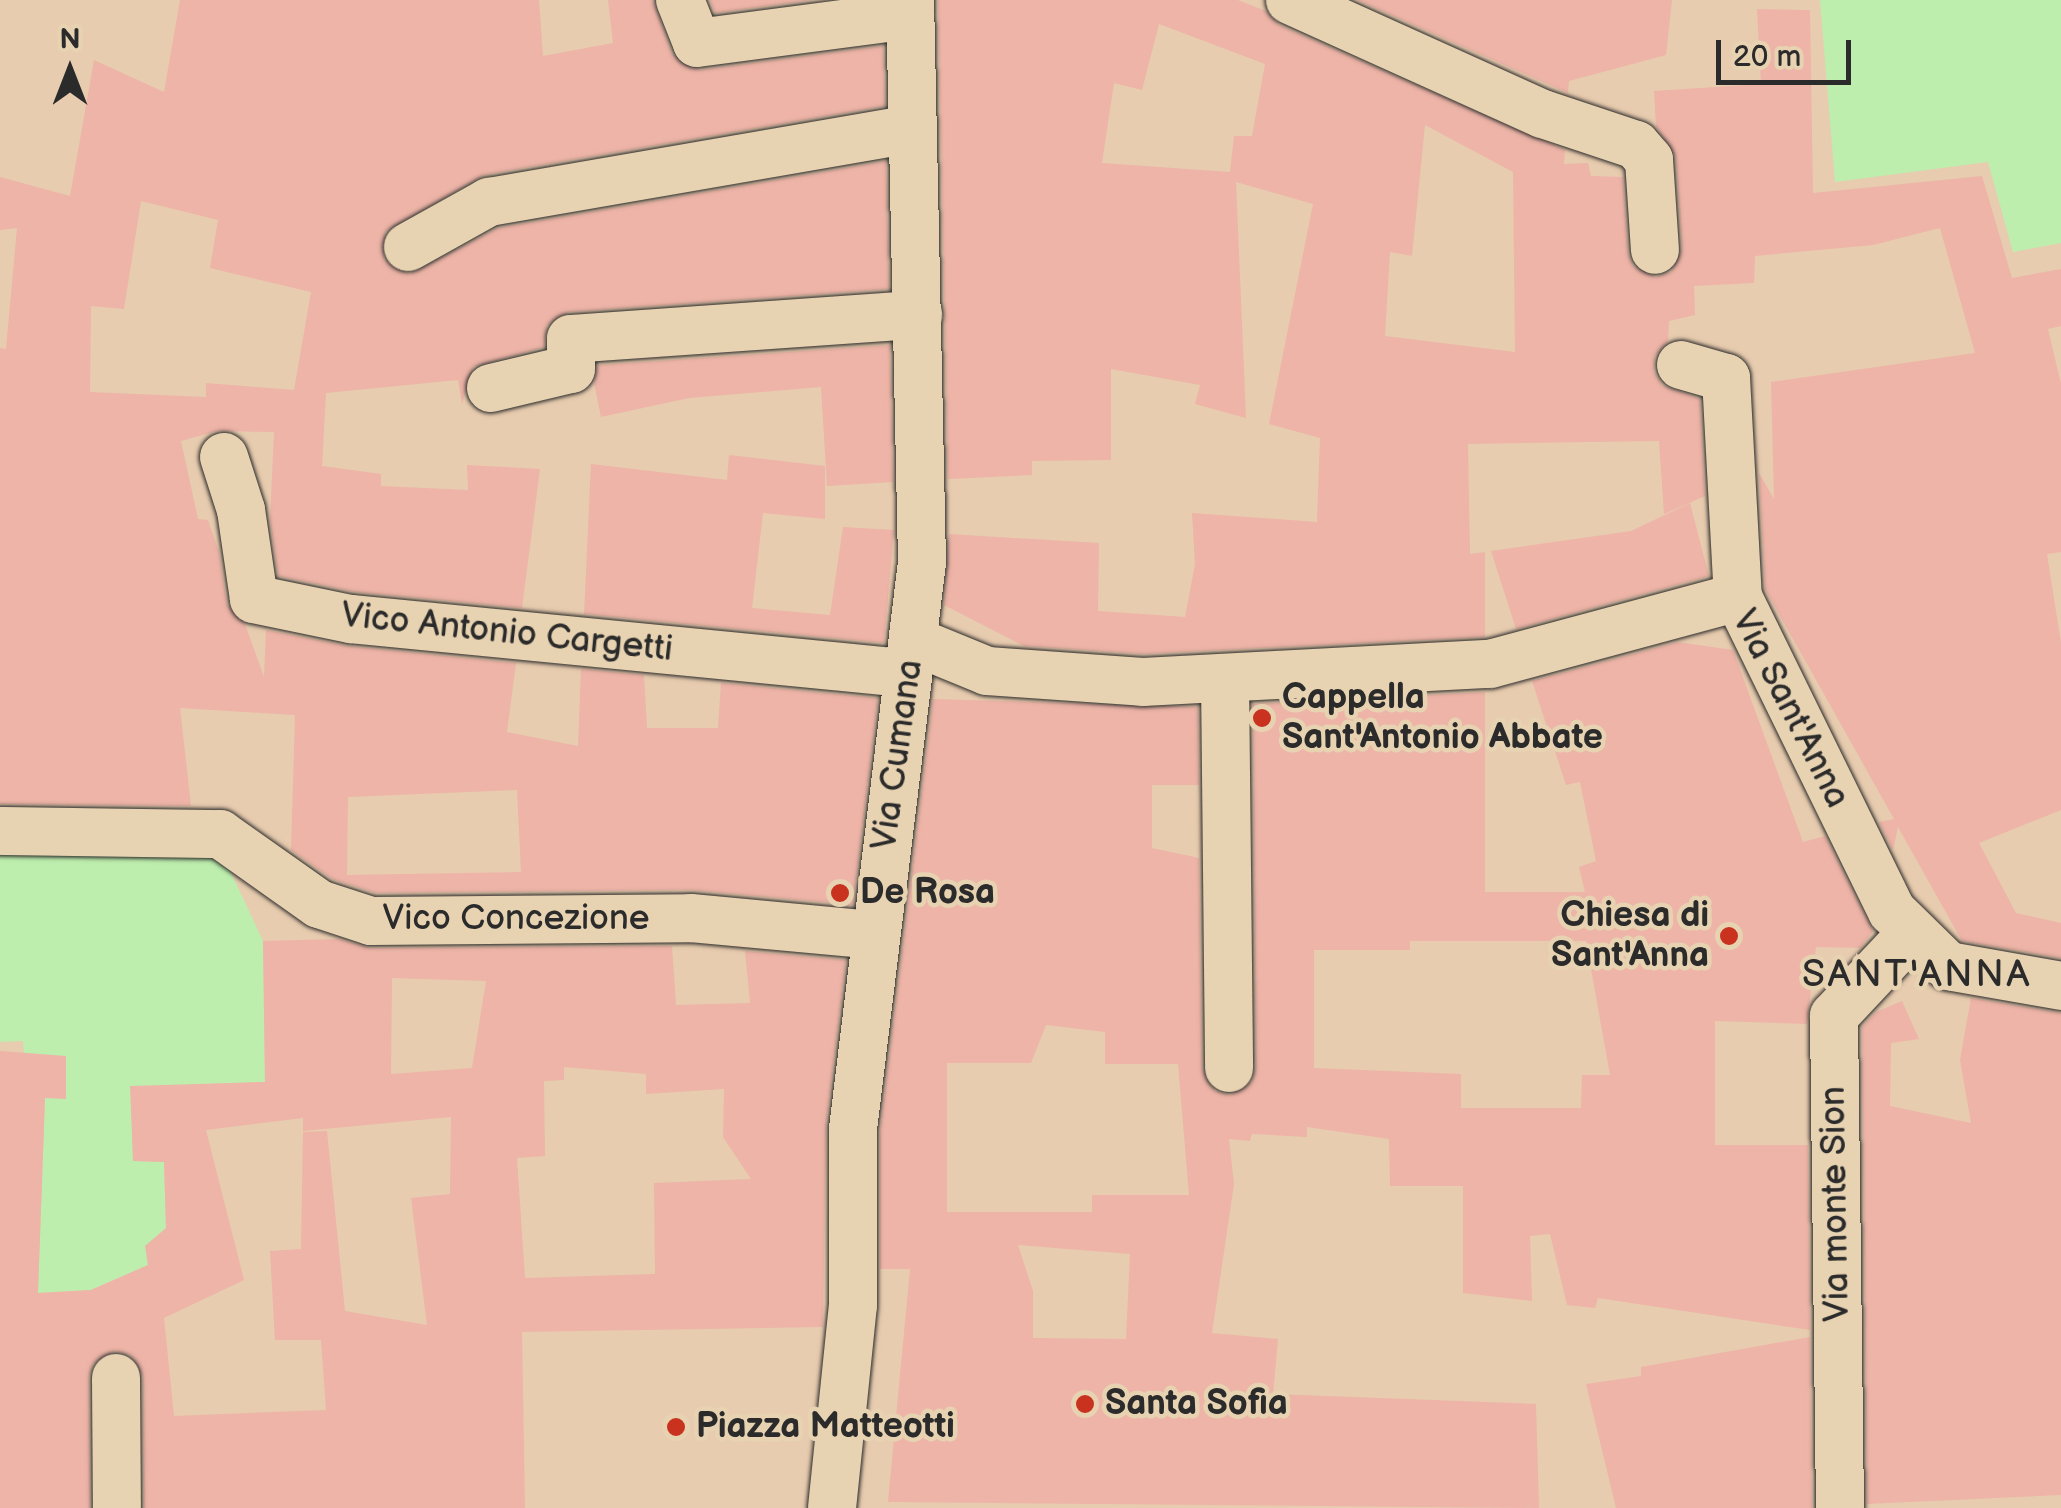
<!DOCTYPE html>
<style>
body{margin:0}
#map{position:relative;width:2061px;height:1508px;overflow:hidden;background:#e8ccaf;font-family:"Balsamiq Sans",sans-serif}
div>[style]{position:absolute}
.green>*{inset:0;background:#bdeead}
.building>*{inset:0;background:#edb4a7}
.roads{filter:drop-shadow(0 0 2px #2b2b2b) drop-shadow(0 0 2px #2b2b2b)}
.street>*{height:48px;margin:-24px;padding:0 24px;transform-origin:24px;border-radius:24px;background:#e7d2b1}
.dots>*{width:28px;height:28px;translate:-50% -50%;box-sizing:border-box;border:5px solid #e7d2b1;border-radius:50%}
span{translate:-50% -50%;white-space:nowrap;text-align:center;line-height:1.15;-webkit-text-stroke:9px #e7d2b1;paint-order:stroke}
.street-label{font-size:35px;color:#2b2b2b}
.poi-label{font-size:35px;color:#2b2b2b;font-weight:700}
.left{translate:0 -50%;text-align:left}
.right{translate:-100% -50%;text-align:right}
.neighbourhood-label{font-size:38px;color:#2b2b2b;letter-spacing:2.5px}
.north{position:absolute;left:20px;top:20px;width:100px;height:100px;-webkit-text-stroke:8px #e7d2b1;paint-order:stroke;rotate:0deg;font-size:28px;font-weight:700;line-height:40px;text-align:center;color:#2b2b2b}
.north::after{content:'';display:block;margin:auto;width:35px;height:45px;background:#2b2b2b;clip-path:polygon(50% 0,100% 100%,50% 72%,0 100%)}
.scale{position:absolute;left:1716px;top:40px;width:135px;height:45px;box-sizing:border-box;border:5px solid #2b2b2b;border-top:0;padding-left:12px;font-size:30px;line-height:35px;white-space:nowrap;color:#2b2b2b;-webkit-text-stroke:8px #e7d2b1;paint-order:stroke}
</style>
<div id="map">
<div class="green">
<i style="clip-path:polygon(1820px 0,2061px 0,2061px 243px,2013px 252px,1988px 162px,1835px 182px)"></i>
<i style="clip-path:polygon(219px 847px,263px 941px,265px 1082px,131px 1087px,133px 1161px,164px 1162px,166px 1228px,146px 1246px,148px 1265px,91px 1290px,38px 1293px,45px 1098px,66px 1098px,66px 1057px,24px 1053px,23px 1041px,0 1042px,0 848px)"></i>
</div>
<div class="building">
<i style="clip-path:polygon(evenodd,180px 0,539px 0,543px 56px,613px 43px,608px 0,653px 0,672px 54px,700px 70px,883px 46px,885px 106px,484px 175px,385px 232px,384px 259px,409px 274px,498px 228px,886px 161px,889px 289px,569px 312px,547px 325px,544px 347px,473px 367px,462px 404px,458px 380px,326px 393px,322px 466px,381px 474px,381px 486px,468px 490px,467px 465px,540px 469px,522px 608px,355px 592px,278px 576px,270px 520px,274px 432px,217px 431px,181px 441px,198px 519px,208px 520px,219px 552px,227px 604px,245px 624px,264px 677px,266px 630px,348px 646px,516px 663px,507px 732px,578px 746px,581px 669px,644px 675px,647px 728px,718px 728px,721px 683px,878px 698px,853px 905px,691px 890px,375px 893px,332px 879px,291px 850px,295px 715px,180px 708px,191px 806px,0 804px,0 348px,6px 349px,17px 228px,0 230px,0 177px,70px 196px,94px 60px,164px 92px,180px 0,141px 201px,218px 220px,210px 268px,311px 292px,294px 390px,206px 383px,206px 397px,90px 392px,91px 306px,124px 309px,141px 201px,180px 0,517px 790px,521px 872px,347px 875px,348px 797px,517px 790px)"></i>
<i style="clip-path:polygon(710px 0,813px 0,715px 13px)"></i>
<i style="clip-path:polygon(evenodd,938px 0,1238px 0,1266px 11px,1279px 25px,1565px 150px,1564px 164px,1588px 163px,1591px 176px,1623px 177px,1628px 253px,1633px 266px,1656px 277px,1671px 272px,1682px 248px,1676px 158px,1656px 126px,1654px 91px,1761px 84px,1757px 9px,1810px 10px,1813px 193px,1982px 176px,2012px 278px,2061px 269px,2061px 326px,2048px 329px,2061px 384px,2061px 552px,2047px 554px,2061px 643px,2061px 810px,1979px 843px,2016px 913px,2061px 923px,2061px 958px,1962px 941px,1898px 827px,1893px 850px,1879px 822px,1894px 819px,1765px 589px,1759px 473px,1774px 499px,1771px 382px,1975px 353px,1940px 228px,1873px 245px,1755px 256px,1754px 283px,1694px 286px,1695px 315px,1669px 321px,1668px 341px,1655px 356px,1654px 371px,1662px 385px,1700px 399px,1705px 496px,1664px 514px,1659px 441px,1468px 444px,1470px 554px,1485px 552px,1485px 637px,1143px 654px,1024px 646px,944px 605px,949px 534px,1099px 543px,1098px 611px,1185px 617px,1195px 564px,1192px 513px,1317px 522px,1320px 438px,1269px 424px,1313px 204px,1236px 182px,1246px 418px,1195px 404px,1200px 385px,1111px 369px,1111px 460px,1032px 461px,1032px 475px,948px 479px,938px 0,1159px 24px,1265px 64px,1252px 136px,1234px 136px,1230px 172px,1102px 163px,1114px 83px,1142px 90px,1159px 24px,938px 0,1425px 125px,1513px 172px,1515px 352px,1385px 336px,1390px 252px,1412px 256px,1425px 125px)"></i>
<i style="clip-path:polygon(1357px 0,1672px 0,1666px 55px,1569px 81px,1568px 93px)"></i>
<i style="clip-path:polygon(890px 345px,893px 482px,827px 486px,821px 387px,689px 398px,601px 417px,594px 383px,598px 365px)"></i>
<i style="clip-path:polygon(729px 455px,825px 466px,825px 519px,763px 513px,752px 608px,830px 615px,843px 527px,894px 530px,884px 643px,584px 614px,591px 464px,727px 480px)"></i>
<i style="clip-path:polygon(1690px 503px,1709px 576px,1516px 629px,1491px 551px,1631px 531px)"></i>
<i style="clip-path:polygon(evenodd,1678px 642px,1733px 650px,1803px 842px,1825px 836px,1873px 931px,1860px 948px,1816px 947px,1807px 1024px,1715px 1021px,1715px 1145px,1808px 1145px,1810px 1330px,1598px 1298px,1595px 1308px,1567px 1305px,1550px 1234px,1530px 1236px,1532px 1301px,1463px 1293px,1463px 1186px,1390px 1186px,1389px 1139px,1307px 1127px,1307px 1137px,1252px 1134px,1250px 1141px,1229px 1139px,1234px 1184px,1212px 1333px,1278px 1339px,1273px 1394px,1536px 1404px,1539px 1508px,888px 1502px,910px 1269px,880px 1269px,880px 1131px,933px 699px,1198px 707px,1199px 785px,1152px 785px,1152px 848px,1199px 858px,1202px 1068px,1215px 1091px,1230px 1095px,1252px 1082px,1256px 1068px,1253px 704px,1485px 692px,1485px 892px,1585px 892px,1579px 867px,1596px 861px,1580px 782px,1566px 785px,1532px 681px,1678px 642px,1410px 941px,1586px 941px,1610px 1075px,1582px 1075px,1581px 1108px,1461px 1108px,1461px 1074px,1314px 1068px,1314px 950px,1410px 950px,1410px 941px,1678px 642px,1046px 1025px,1105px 1032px,1105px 1064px,1178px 1064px,1189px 1195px,1092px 1195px,1092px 1212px,947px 1212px,947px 1063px,1031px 1063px,1046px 1025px,1678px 642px,1018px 1245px,1130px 1254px,1126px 1339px,1033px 1338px,1033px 1291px,1018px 1245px)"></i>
<i style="clip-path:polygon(evenodd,339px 939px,371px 948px,672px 946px,676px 1005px,750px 1003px,745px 951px,846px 960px,826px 1126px,823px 1327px,522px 1332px,525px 1508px,144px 1508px,143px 1377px,130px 1355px,115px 1351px,93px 1364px,89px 1377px,90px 1508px,0 1508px,0 1051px,66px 1056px,66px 1099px,45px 1098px,38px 1293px,91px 1290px,148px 1265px,145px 1246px,166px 1228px,164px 1162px,133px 1161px,130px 1086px,265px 1082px,263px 941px,339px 939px,392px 978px,486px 981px,472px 1068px,391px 1074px,392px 978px,339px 939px,564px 1067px,646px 1074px,646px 1094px,724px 1089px,723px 1137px,751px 1179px,654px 1183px,655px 1274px,525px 1278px,517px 1158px,545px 1156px,544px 1081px,564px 1080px,564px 1067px,339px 939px,451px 1117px,450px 1194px,411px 1198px,427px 1325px,345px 1311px,327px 1131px,303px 1132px,301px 1249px,270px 1251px,275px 1340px,321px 1340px,326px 1410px,174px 1416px,164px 1318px,244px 1280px,206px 1130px,303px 1118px,303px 1131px,451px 1117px)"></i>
<i style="clip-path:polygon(1971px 998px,2061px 1013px,2061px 1495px,1867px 1504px,1862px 1027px,1876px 1012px,1902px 1001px,1919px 1039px,1891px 1043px,1890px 1106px,1971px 1123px,1960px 1060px)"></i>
<i style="clip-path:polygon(1810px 1337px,1812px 1508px,1616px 1508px,1586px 1384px,1641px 1376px,1641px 1367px)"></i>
</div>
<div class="roads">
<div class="street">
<i style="left:680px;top:0;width:46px;rotate:68.4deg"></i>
<i style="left:697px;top:43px;width:215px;rotate:-7.5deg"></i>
<i style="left:1290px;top:0;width:277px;rotate:24.3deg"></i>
<i style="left:1543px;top:114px;width:98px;rotate:18.4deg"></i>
<i style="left:1636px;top:145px;width:20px;rotate:49deg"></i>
<i style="left:1649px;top:160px;width:90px;rotate:86.2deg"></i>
<i style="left:408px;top:247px;width:93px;rotate:-29.1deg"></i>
<i style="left:489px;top:202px;width:429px;rotate:-9.8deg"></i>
<i style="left:1681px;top:365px;width:47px;rotate:16.1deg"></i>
<i style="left:1726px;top:378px;width:219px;rotate:86.9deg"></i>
<i style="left:1738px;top:597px;width:350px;rotate:63.9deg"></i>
<i style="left:1892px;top:911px;width:78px;rotate:44.5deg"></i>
<i style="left:1948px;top:966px;width:115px;rotate:10deg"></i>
<i style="left:491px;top:388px;width:82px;rotate:-13.4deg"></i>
<i style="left:571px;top:369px;width:30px;rotate:-90deg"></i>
<i style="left:571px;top:339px;width:348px;rotate:-4deg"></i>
<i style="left:224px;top:457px;width:56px;rotate:72.2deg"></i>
<i style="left:241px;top:510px;width:90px;rotate:81.7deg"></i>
<i style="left:254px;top:599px;width:99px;rotate:11.7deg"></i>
<i style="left:351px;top:619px;width:556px;rotate:5.58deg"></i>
<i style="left:914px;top:641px;width:79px;rotate:22.3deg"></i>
<i style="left:987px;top:671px;width:156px;rotate:4deg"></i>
<i style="left:1143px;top:682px;width:347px;rotate:-3deg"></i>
<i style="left:1490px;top:664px;width:257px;rotate:-15.1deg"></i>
<i style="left:1225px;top:678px;width:390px;rotate:89.4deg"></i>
<i style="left:0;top:831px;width:220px;rotate:0.8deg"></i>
<i style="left:220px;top:834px;width:121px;rotate:35.3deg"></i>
<i style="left:319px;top:904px;width:55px;rotate:18.1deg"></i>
<i style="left:371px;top:921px;width:320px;rotate:-0.5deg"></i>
<i style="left:691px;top:918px;width:185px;rotate:5.3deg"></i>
<i style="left:116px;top:1378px;width:130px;rotate:89.6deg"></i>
<i style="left:832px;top:1508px;width:204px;rotate:-84.1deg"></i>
<i style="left:853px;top:1305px;width:176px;rotate:-90deg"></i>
<i style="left:853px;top:1129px;width:571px;rotate:-83.06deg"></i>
<i style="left:922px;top:562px;width:562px;rotate:-91.22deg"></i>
<i style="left:1840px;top:1508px;width:492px;rotate:-90.7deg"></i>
<i style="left:1834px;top:1016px;width:115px;rotate:-46.8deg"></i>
</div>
</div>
<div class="dots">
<i style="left:1262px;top:718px;background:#c8321e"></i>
<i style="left:840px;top:893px;background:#c8321e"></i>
<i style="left:1729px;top:936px;background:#c8321e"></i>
<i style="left:1085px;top:1404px;background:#c8321e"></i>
<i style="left:676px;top:1427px;background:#c8321e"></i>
</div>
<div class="street-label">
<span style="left:507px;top:633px;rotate:6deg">Vico Antonio Cargetti</span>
<span style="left:1790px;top:709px;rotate:63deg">Via Sant'Anna</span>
<span style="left:898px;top:755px;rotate:-82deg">Via Cumana</span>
<span style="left:516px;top:919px">Vico Concezione</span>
<span style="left:1836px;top:1204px;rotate:-91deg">Via monte Sion</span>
</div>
<div class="poi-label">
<span class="left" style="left:1282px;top:718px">Cappella<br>Sant'Antonio Abbate</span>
<span class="left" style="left:860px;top:893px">De Rosa</span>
<span class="right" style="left:1709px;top:936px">Chiesa di<br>Sant'Anna</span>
<span class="left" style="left:1105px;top:1404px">Santa Sofia</span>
<span class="left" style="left:696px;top:1427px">Piazza Matteotti</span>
</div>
<div class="neighbourhood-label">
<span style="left:1917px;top:975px">SANT'ANNA</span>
</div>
<div class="north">N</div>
<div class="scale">20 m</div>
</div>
